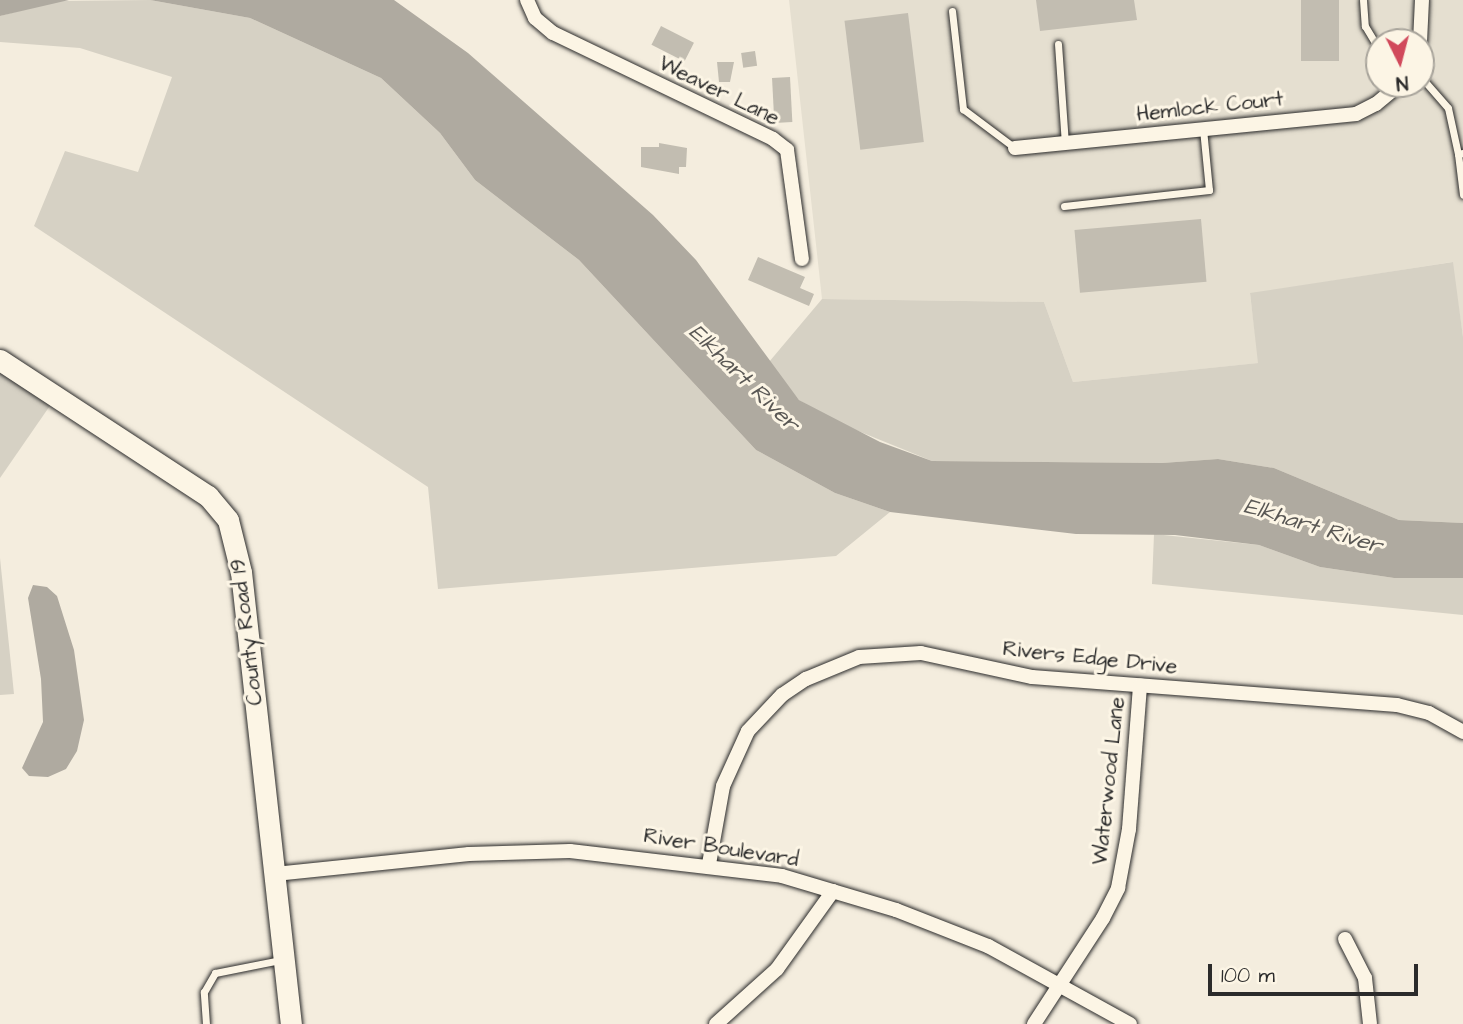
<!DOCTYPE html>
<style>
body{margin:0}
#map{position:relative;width:1463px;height:1024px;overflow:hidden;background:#f4edde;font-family:"Architects Daughter",sans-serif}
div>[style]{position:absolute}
.built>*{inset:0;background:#e5dfd0}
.green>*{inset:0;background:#d6d1c4}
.water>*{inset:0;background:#afaaa0}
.building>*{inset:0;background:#c2bdb1;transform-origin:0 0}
.roads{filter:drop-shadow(0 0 2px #2b2b2b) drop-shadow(0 0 2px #2b2b2b)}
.lane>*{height:7px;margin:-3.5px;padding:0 3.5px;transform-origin:3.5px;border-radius:3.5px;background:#fcf5e5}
.street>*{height:14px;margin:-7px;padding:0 7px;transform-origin:7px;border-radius:7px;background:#fcf5e5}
.secondary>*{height:21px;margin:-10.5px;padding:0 10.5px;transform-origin:10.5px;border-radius:10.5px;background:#fcf5e5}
span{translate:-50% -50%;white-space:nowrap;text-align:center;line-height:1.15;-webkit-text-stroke:6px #fcf5e5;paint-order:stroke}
.street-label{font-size:21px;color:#2b2b2b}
.water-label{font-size:23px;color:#595754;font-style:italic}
.north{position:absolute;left:1365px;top:28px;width:70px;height:70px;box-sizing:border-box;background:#fcf5e5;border:2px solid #a8a49b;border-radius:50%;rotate:174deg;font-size:19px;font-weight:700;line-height:28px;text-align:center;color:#2b2b2b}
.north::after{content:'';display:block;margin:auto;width:24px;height:32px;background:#d1495b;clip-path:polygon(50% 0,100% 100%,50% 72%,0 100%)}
.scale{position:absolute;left:1208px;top:964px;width:210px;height:32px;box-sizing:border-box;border:4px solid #2b2b2b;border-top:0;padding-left:9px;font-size:21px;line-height:24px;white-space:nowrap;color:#2b2b2b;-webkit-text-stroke:5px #fcf5e5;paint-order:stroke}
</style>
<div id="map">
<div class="built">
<i style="clip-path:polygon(evenodd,789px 0,1463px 0,1463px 337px,1452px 262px,1250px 294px,1259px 363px,1073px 382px,1044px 302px,822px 299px,789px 0,1379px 42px,1421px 42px,1421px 84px,1379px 84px,1379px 42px)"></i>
</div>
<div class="green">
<i style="clip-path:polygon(150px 0,250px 18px,381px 78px,440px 133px,475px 180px,579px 260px,756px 450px,835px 493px,890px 512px,836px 556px,438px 589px,428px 487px,34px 226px,65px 151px,138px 172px,172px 77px,80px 48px,0 42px,0 16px,57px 1px)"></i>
<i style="clip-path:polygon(1453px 262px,1463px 337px,1463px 523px,1399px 520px,1274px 468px,1218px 459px,1162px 463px,932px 461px,836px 422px,799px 400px,769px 362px,822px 299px,1044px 302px,1073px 382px,1258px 363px,1250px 293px)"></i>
<i style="clip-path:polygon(0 360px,56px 397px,0 478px)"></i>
<i style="clip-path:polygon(1154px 534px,1259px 545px,1320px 567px,1394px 578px,1463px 578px,1463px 615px,1152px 584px)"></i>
<i style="clip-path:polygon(0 558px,14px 694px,0 695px)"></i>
</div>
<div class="water">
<i style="clip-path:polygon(0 0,69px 0,0 16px)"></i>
<i style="clip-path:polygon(150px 0,394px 0,468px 53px,653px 215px,696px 260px,799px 400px,880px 442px,932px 461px,1162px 463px,1218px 459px,1274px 468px,1399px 520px,1463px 523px,1463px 578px,1394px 578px,1320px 567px,1259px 545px,1175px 535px,1076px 534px,890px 512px,835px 493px,756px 450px,579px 260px,475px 180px,440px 133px,381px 78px,250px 18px)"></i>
<i style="clip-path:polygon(33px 585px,47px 587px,57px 596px,74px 650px,84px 720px,77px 751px,66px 769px,48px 777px,29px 776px,22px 768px,43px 722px,41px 679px,28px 598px)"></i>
</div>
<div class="building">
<i style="clip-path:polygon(1036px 0,1134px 0,1137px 20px,1040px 31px)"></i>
<i style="left:1301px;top:0;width:38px;height:61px"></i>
<i style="left:908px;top:13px;width:130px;height:64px;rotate:83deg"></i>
<i style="left:661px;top:26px;width:37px;height:21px;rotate:27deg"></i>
<i style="left:755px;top:51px;width:15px;height:14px;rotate:82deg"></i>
<i style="clip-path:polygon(717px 62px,734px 62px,730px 82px,719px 82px)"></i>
<i style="left:790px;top:77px;width:45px;height:18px;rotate:87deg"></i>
<i style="clip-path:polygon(659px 143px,687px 148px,686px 167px,679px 167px,679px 174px,641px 167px,641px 147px,659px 147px)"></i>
<i style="left:1201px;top:219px;width:63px;height:127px;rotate:85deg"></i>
<i style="clip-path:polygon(758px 257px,805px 277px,800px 288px,814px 294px,809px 306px,748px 280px)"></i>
</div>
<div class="roads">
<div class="lane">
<i style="left:1363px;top:0;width:26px;rotate:86deg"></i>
<i style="left:1365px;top:26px;width:27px;rotate:59deg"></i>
<i style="left:952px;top:11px;width:99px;rotate:83.6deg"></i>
<i style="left:963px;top:109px;width:65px;rotate:36.9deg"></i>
<i style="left:1058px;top:44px;width:99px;rotate:86deg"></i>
<i style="left:1421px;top:77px;width:41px;rotate:48.9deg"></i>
<i style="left:1448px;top:108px;width:47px;rotate:77.7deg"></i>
<i style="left:1458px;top:154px;width:5px;rotate:-11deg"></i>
<i style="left:1458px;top:154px;width:41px;rotate:83deg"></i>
<i style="left:1064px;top:206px;width:146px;rotate:-6.3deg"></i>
<i style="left:1209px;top:190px;width:61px;rotate:-95.6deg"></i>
<i style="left:206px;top:1024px;width:32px;rotate:-94deg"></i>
<i style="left:204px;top:992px;width:22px;rotate:-60deg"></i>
<i style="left:215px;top:973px;width:66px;rotate:-11.3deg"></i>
</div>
<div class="street">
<i style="left:527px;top:0;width:20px;rotate:66deg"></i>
<i style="left:535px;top:18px;width:23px;rotate:40deg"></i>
<i style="left:553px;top:33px;width:244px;rotate:25.7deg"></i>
<i style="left:773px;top:139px;width:18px;rotate:38deg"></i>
<i style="left:787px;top:150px;width:110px;rotate:82.2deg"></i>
<i style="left:1420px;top:42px;width:42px;rotate:-87.3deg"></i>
<i style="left:1015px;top:148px;width:343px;rotate:-5.7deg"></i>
<i style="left:1356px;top:114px;width:22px;rotate:-27deg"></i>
<i style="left:1376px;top:104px;width:31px;rotate:-40deg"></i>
<i style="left:709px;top:864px;width:79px;rotate:-79.8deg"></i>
<i style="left:723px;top:786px;width:60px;rotate:-65.6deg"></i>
<i style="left:748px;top:731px;width:50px;rotate:-46.6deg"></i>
<i style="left:782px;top:695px;width:29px;rotate:-34deg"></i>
<i style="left:806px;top:679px;width:57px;rotate:-22.5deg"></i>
<i style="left:859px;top:657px;width:62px;rotate:-3.7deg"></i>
<i style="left:921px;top:653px;width:114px;rotate:12.2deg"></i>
<i style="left:1032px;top:677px;width:366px;rotate:4.4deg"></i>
<i style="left:1397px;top:705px;width:33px;rotate:14deg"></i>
<i style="left:1429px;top:713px;width:39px;rotate:29deg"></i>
<i style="left:275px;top:874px;width:195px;rotate:-5.9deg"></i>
<i style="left:469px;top:854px;width:101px;rotate:-1.7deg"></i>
<i style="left:570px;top:851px;width:213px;rotate:6.7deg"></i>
<i style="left:782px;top:876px;width:119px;rotate:16.6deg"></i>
<i style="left:896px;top:910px;width:99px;rotate:21.4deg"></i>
<i style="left:988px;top:946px;width:162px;rotate:28.8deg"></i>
<i style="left:1345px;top:939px;width:44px;rotate:62.9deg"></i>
<i style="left:1365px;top:978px;width:46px;rotate:83.8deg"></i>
<i style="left:716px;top:1024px;width:82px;rotate:-42deg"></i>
<i style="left:777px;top:969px;width:96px;rotate:-54.3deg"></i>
<i style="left:1034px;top:1024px;width:126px;rotate:-56.9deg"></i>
<i style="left:1103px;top:918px;width:34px;rotate:-63deg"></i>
<i style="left:1118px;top:888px;width:60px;rotate:-79.4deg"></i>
<i style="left:1129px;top:829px;width:144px;rotate:-85.6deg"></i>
</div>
<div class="secondary">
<i style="left:0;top:360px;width:249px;rotate:33.2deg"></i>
<i style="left:208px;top:496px;width:31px;rotate:50deg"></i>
<i style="left:228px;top:520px;width:54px;rotate:76deg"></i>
<i style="left:241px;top:572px;width:455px;rotate:83.7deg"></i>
</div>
</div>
<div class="street-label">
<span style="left:719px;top:91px;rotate:26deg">Weaver Lane</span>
<span style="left:1210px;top:107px;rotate:-6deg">Hemlock Court</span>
<span style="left:247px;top:632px;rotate:-97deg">County Road 19</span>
<span style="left:1090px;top:658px;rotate:6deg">Rivers Edge Drive</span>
<span style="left:1109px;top:781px;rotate:-84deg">Waterwood Lane</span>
<span style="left:721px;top:848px;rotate:9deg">River Boulevard</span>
</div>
<div class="water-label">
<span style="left:744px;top:378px;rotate:44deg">Elkhart River</span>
<span style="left:1313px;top:526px;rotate:17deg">Elkhart River</span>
</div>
<div class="north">N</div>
<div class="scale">100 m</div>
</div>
